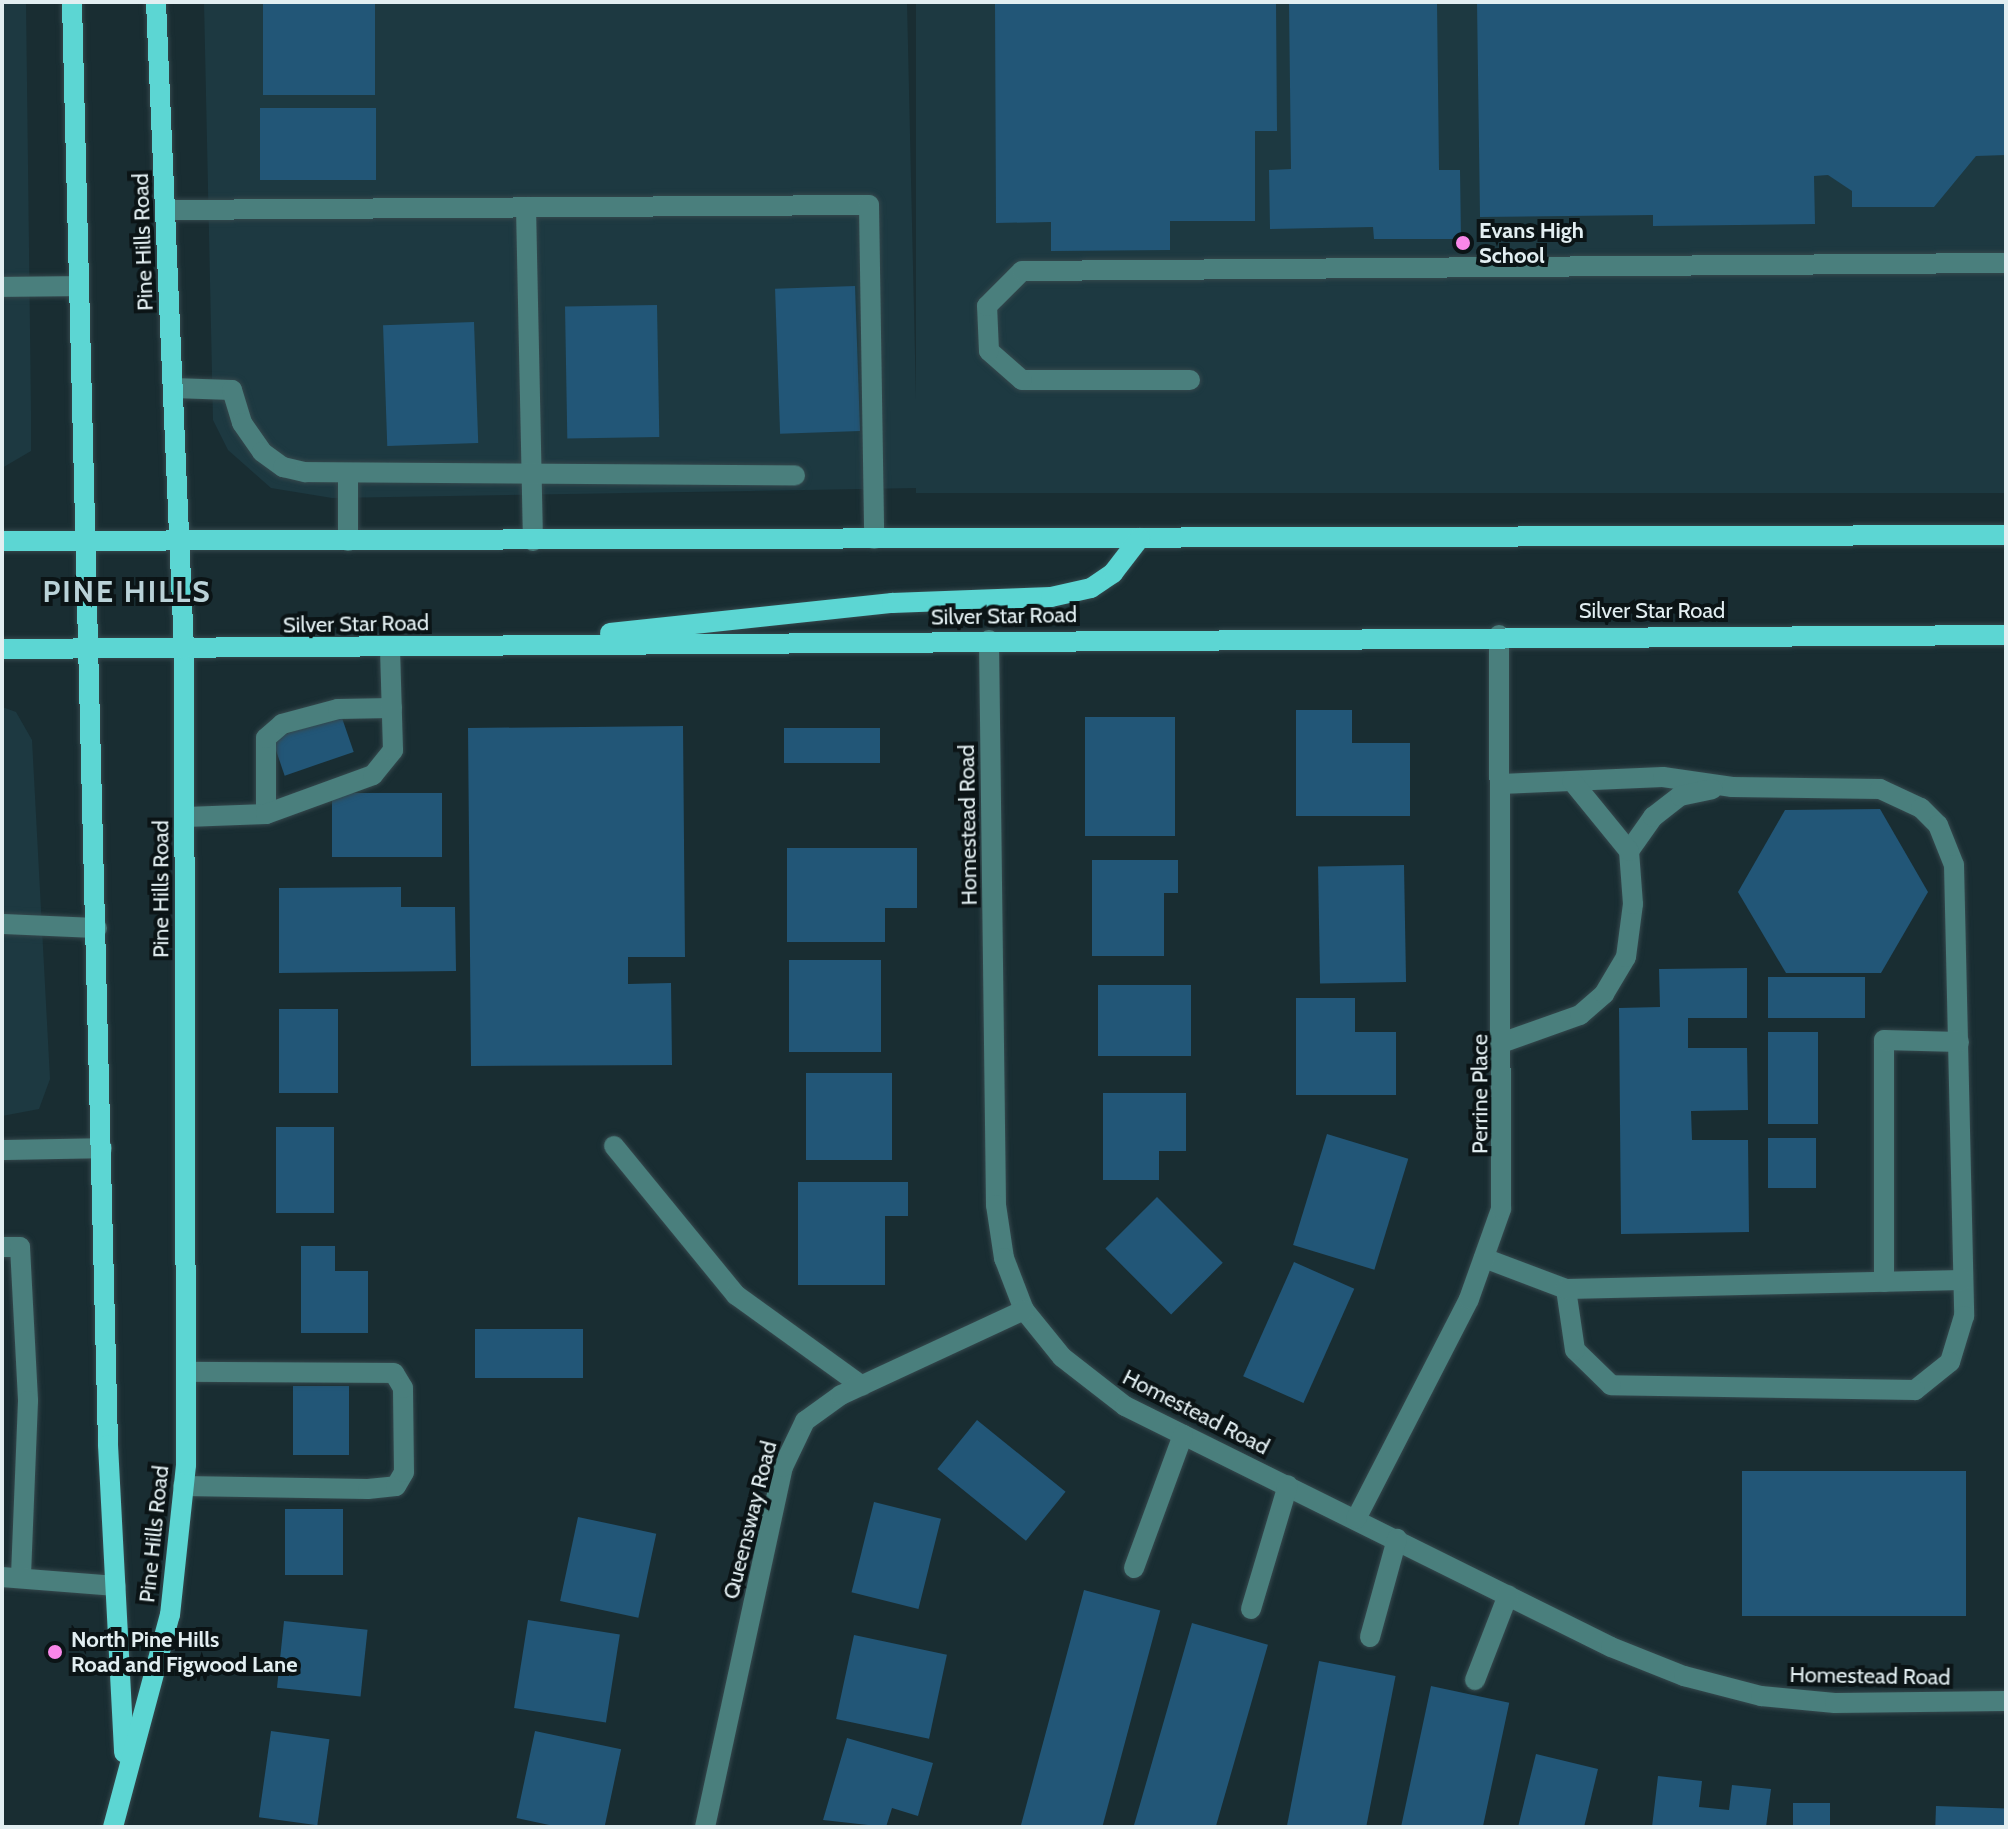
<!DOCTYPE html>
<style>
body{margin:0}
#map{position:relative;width:2008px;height:1829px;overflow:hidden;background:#192d32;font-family:Cabin,sans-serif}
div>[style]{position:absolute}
.built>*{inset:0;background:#1d3941;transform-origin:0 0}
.building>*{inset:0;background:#225677;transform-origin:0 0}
.roads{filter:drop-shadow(0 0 2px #35484d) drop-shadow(0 0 2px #35484d)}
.minor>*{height:20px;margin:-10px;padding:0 10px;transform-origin:10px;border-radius:10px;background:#4a7f7d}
.major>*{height:20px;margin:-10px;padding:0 10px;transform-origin:10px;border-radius:10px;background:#5cd6d3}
.dots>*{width:22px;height:22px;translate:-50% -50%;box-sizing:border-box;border:4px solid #0b1416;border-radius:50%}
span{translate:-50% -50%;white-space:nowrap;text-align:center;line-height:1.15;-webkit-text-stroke:8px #0b1416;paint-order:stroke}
.poi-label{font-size:22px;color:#e2eef1;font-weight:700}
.left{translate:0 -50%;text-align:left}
.street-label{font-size:22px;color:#e2eef1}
.district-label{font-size:30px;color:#bad2d8;font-weight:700;letter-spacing:2px}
.frame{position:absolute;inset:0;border:4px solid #e2eef1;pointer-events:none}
</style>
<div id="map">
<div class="built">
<i style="clip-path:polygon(2px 2px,26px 2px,31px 413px,31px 451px,2px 468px)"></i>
<i style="clip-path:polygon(204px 2px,907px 2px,918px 488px,332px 498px,271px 488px,228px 450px,213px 420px)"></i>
<i style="left:916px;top:2px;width:1090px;height:491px"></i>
<i style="clip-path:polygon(2px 707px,16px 712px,32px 740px,50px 1079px,39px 1109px,2px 1116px)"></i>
</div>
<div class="building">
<i style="left:263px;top:2px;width:112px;height:93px"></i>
<i style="clip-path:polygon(995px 2px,1276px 2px,1277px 131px,1255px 131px,1255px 221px,1170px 221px,1170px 250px,1051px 251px,1051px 222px,996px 223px)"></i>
<i style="clip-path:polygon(1289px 2px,1437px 2px,1439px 170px,1460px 170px,1461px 239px,1374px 239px,1373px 227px,1270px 229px,1269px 170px,1291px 169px)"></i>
<i style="clip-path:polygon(1477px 2px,2006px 2px,2006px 155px,1976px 156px,1934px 207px,1852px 207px,1852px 191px,1828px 175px,1814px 176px,1815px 224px,1653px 226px,1653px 215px,1480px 217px)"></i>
<i style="left:260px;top:108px;width:116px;height:72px"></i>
<i style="left:855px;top:286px;width:145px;height:80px;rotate:88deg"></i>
<i style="left:657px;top:305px;width:132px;height:92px;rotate:89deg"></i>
<i style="left:474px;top:322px;width:121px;height:91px;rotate:88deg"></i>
<i style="clip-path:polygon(1296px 710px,1352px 710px,1352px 743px,1410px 743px,1410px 816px,1296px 816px)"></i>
<i style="left:341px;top:715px;width:39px;height:73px;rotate:71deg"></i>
<i style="left:1085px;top:717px;width:90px;height:119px"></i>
<i style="clip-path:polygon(683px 726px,685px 957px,628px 957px,628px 984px,671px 983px,672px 1065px,471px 1066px,468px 728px)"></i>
<i style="left:784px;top:728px;width:96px;height:35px"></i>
<i style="left:332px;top:793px;width:110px;height:64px"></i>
<i style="clip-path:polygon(1880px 809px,1928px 892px,1881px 973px,1786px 973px,1738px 892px,1785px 810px)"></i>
<i style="clip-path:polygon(787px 848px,917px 848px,917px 908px,885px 908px,885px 942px,787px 942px)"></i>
<i style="clip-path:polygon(1092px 860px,1178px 860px,1178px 893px,1164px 893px,1164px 956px,1092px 956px)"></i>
<i style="left:1404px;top:865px;width:117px;height:86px;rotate:89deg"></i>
<i style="clip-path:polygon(401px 887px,401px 907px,455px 907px,456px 971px,279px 973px,279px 888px)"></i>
<i style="left:789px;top:960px;width:92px;height:92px"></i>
<i style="clip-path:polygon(1747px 968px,1747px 1018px,1688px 1018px,1688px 1048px,1747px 1048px,1748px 1110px,1691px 1111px,1692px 1140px,1748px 1140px,1749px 1232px,1621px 1234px,1619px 1008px,1660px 1007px,1659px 969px)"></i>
<i style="left:1768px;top:977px;width:97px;height:41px"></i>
<i style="left:1098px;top:985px;width:93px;height:71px"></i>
<i style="clip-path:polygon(1296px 998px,1355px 998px,1355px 1032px,1396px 1032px,1396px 1095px,1296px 1095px)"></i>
<i style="left:279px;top:1009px;width:59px;height:84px"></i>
<i style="left:1768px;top:1032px;width:50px;height:92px"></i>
<i style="left:806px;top:1073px;width:86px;height:87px"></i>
<i style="clip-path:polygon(1103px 1093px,1186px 1093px,1186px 1151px,1159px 1151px,1159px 1180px,1103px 1180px)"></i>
<i style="left:276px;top:1127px;width:58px;height:86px"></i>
<i style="left:1327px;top:1134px;width:85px;height:116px;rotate:17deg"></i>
<i style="left:1768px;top:1138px;width:48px;height:50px"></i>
<i style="clip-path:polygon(798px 1182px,908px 1182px,908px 1216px,885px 1216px,885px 1285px,798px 1285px)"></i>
<i style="left:1157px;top:1197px;width:93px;height:73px;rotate:45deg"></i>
<i style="clip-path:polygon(301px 1246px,335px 1246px,335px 1271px,368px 1271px,368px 1333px,301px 1333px)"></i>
<i style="left:1294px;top:1262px;width:66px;height:125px;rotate:24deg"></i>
<i style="left:475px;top:1329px;width:108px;height:49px"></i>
<i style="left:293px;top:1386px;width:56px;height:69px"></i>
<i style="left:977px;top:1420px;width:114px;height:63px;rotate:39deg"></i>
<i style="left:1966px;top:1471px;width:145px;height:224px;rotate:90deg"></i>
<i style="left:874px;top:1502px;width:69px;height:93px;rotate:14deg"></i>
<i style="left:285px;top:1509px;width:58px;height:66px"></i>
<i style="left:578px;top:1517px;width:80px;height:86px;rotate:12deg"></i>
<i style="left:1084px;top:1590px;width:79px;height:246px;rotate:15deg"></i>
<i style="left:528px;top:1620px;width:93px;height:89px;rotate:9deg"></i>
<i style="left:284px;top:1621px;width:84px;height:67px;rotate:6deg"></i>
<i style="left:1192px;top:1623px;width:79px;height:212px;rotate:16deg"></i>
<i style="left:854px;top:1635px;width:95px;height:86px;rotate:12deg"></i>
<i style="left:1319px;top:1661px;width:78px;height:169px;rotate:11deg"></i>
<i style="left:1431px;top:1686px;width:80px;height:144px;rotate:12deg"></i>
<i style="left:271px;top:1731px;width:59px;height:87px;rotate:8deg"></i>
<i style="left:535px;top:1731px;width:88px;height:89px;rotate:12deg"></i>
<i style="clip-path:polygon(847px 1738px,933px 1763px,918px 1816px,892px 1808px,886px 1827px,823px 1820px)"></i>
<i style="clip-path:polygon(1536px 1754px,1598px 1769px,1584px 1827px,1518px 1827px)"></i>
<i style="clip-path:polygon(1658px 1776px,1702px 1781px,1699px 1807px,1729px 1810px,1732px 1785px,1771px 1789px,1766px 1827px,1652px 1827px)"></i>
<i style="left:1793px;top:1803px;width:37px;height:24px"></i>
<i style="left:1936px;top:1806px;width:70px;height:21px;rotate:2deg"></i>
</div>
<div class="roads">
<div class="minor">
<i style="left:526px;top:207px;width:334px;rotate:88.8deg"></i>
<i style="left:165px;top:210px;width:704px;rotate:-0.41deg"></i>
<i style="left:869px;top:205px;width:334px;rotate:89.1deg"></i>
<i style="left:2px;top:287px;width:77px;rotate:-0.7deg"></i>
<i style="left:1190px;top:380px;width:168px;rotate:180deg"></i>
<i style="left:1022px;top:380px;width:44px;rotate:-138.7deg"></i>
<i style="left:989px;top:351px;width:45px;rotate:-92.5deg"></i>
<i style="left:987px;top:306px;width:49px;rotate:-45deg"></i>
<i style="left:1022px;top:271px;width:984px;rotate:-0.47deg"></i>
<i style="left:173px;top:388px;width:59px;rotate:1.9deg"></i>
<i style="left:232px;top:390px;width:34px;rotate:73deg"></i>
<i style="left:242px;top:423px;width:35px;rotate:55deg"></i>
<i style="left:262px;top:452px;width:26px;rotate:36deg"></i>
<i style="left:283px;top:467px;width:23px;rotate:13deg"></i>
<i style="left:305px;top:472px;width:490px;rotate:0.4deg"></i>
<i style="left:348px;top:541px;width:66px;rotate:-90deg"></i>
<i style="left:989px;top:640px;width:565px;rotate:89.29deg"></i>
<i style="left:996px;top:1205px;width:54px;rotate:81.4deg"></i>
<i style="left:1004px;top:1258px;width:56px;rotate:69deg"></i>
<i style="left:1024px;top:1310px;width:60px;rotate:51deg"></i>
<i style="left:1062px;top:1357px;width:80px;rotate:37.9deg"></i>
<i style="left:1125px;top:1406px;width:542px;rotate:26.38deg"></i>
<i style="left:1611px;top:1647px;width:79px;rotate:21.7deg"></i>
<i style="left:1684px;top:1676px;width:80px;rotate:14.6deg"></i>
<i style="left:1761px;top:1696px;width:74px;rotate:5.4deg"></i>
<i style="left:1835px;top:1703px;width:171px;rotate:-0.7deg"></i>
<i style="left:1501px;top:784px;width:162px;rotate:-2.5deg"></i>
<i style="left:1663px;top:777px;width:70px;rotate:8.2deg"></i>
<i style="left:1732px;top:787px;width:148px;rotate:0.8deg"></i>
<i style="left:1880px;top:789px;width:45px;rotate:24.9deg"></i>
<i style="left:1921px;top:808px;width:24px;rotate:45deg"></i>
<i style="left:1938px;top:825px;width:43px;rotate:68.2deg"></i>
<i style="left:1954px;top:865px;width:451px;rotate:88.7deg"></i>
<i style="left:1964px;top:1316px;width:48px;rotate:106.9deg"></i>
<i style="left:1950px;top:1362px;width:45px;rotate:141.3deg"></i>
<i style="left:1915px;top:1390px;width:304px;rotate:-179.1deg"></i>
<i style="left:1611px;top:1385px;width:50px;rotate:-135.8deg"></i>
<i style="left:1575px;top:1350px;width:62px;rotate:-98.4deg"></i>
<i style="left:266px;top:814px;width:76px;rotate:-90deg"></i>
<i style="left:266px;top:738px;width:21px;rotate:-41deg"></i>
<i style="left:282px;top:724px;width:58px;rotate:-15deg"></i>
<i style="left:338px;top:709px;width:54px;rotate:-1.1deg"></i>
<i style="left:186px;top:817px;width:80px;rotate:-2.1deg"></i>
<i style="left:266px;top:814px;width:114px;rotate:-20deg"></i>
<i style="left:373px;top:775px;width:32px;rotate:-51deg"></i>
<i style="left:393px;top:750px;width:103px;rotate:-91.7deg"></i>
<i style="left:1629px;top:851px;width:42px;rotate:-54.8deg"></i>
<i style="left:1653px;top:817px;width:34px;rotate:-38deg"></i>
<i style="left:1680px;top:796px;width:33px;rotate:-12deg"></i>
<i style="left:2px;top:924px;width:95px;rotate:2.4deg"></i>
<i style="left:1504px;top:1042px;width:81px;rotate:-19.6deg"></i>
<i style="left:1580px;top:1015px;width:32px;rotate:-41deg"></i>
<i style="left:1604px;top:994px;width:43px;rotate:-59.3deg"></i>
<i style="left:1626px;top:957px;width:53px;rotate:-82.5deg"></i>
<i style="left:1633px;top:904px;width:53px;rotate:-94.3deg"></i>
<i style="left:1629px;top:851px;width:90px;rotate:-129.2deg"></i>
<i style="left:614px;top:1146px;width:193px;rotate:50.7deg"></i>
<i style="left:736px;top:1295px;width:155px;rotate:35.8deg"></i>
<i style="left:2px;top:1150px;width:100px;rotate:-1.1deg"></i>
<i style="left:2px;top:1247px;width:18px"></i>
<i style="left:20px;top:1247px;width:154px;rotate:87deg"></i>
<i style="left:28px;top:1401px;width:177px;rotate:92.3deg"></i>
<i style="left:1484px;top:1258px;width:88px;rotate:20.7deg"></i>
<i style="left:1566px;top:1289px;width:397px;rotate:-1.3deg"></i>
<i style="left:1884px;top:1282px;width:242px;rotate:-90deg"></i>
<i style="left:1884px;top:1040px;width:75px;rotate:1.5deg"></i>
<i style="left:183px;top:1486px;width:185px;rotate:0.9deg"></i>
<i style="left:368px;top:1489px;width:28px;rotate:-6deg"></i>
<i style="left:396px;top:1486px;width:16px;rotate:-60deg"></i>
<i style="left:404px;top:1472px;width:84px;rotate:-90.7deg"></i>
<i style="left:403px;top:1388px;width:17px;rotate:-121deg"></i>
<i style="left:394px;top:1373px;width:207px;rotate:-179.7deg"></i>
<i style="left:1356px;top:1519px;width:247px;rotate:-62.8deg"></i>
<i style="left:1469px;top:1299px;width:96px;rotate:-70.4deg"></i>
<i style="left:1501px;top:1209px;width:574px;rotate:-90.2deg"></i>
<i style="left:1134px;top:1568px;width:142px;rotate:-69.8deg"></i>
<i style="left:2px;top:1577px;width:114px;rotate:4.5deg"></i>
<i style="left:1251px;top:1609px;width:129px;rotate:-73.4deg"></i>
<i style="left:1370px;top:1637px;width:102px;rotate:-74.6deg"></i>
<i style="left:1475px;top:1680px;width:91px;rotate:-68.8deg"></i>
<i style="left:705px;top:1827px;width:368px;rotate:-77.8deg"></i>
<i style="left:783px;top:1467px;width:51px;rotate:-64.4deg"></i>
<i style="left:805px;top:1421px;width:44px;rotate:-35.8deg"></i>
<i style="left:841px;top:1395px;width:202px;rotate:-24.9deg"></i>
</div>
<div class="major">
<i style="left:72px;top:2px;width:1443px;rotate:88.57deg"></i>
<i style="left:108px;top:1445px;width:308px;rotate:87deg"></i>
<i style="left:2px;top:541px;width:2004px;rotate:-0.17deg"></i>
<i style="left:610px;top:633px;width:284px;rotate:-6.1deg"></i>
<i style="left:892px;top:603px;width:159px;rotate:-2.2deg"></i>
<i style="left:1051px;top:597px;width:41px;rotate:-12.7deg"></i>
<i style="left:1091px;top:588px;width:27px;rotate:-34deg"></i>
<i style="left:1113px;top:573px;width:44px;rotate:-52.4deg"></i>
<i style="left:2px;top:649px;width:2004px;rotate:-0.4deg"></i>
<i style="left:113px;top:1827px;width:220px;rotate:-75deg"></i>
<i style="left:170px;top:1615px;width:151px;rotate:-83.9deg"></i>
<i style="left:186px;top:1465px;width:816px;rotate:-90.14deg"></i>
<i style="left:184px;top:649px;width:648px;rotate:-92.48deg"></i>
</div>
</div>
<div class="dots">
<i style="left:1463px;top:243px;background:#f987e9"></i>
<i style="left:55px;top:1652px;background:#f987e9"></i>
</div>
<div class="poi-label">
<span class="left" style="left:1479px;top:243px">Evans High<br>School</span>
<span class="left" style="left:71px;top:1652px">North Pine Hills<br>Road and Figwood Lane</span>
</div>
<div class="street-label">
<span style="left:143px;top:242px;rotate:-92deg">Pine Hills Road</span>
<span style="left:1652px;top:611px">Silver Star Road</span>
<span style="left:1004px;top:616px;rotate:-1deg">Silver Star Road</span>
<span style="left:356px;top:624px;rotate:-1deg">Silver Star Road</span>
<span style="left:968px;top:825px;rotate:-91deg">Homestead Road</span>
<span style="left:161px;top:889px;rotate:-90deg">Pine Hills Road</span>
<span style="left:1480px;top:1094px;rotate:-90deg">Perrine Place</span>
<span style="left:1196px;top:1412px;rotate:27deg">Homestead Road</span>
<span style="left:750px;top:1520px;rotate:-76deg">Queensway Road</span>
<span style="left:154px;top:1534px;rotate:-84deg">Pine Hills Road</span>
<span style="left:1870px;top:1676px;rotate:1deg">Homestead Road</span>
</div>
<div class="district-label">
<span style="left:127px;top:592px">PINE HILLS</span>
</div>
<div class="frame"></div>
</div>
